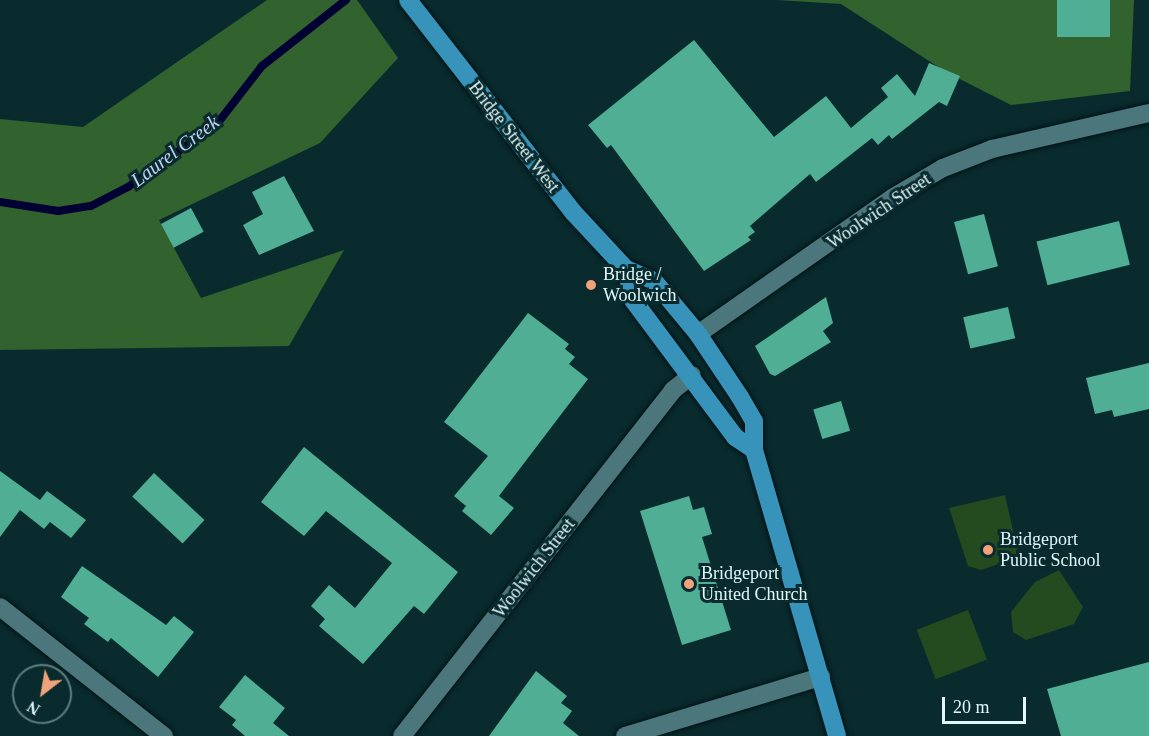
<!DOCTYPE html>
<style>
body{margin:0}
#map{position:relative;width:1149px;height:736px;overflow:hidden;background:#092b2e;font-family:"Times New Roman",serif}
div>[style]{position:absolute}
.green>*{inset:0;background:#244a20;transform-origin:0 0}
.forest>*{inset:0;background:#32622e}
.stream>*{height:8px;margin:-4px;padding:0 4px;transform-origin:4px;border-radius:4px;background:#020134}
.building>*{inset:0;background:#50ae94;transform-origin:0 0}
.roads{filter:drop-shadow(0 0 2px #001214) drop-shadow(0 0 2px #001214)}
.minor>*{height:18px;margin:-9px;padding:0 9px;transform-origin:9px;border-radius:9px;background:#4b767b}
.major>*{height:18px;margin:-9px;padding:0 9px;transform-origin:9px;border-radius:9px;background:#3793ba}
.dots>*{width:16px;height:16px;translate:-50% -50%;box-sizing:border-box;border:3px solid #092b2e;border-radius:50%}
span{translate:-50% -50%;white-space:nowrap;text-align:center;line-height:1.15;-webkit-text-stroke:6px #092b2e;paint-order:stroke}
.street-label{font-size:18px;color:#e1f8fb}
.poi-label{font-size:18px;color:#e1f8fb}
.left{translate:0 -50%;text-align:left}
.water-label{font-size:20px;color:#c2d1f3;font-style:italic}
.north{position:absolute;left:12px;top:664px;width:60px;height:60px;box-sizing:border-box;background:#092b2e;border:2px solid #5f7d80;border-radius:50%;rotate:211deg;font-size:16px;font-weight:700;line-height:24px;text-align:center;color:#e1f8fb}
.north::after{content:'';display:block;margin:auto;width:21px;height:27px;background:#f0a27a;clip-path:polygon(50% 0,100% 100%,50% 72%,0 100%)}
.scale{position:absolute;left:942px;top:697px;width:84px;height:27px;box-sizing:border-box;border:3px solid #e1f8fb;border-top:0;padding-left:8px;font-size:18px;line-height:21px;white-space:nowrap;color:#e1f8fb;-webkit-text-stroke:4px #092b2e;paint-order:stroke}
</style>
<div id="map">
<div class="green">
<i style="clip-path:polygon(1005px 495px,1019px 557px,981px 570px,968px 566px,949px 508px)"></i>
<i style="clip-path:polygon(1059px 570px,1083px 607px,1074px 624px,1026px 640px,1013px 632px,1011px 612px,1035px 582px)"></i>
<i style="left:968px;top:610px;width:53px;height:55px;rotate:69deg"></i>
</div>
<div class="forest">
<i style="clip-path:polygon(267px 0,357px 0,398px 58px,320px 143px,159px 220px,201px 298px,344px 250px,289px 346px,0 350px,0 119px,83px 127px)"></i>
<i style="clip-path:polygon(777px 0,1134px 0,1130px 91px,1011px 105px,946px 72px,841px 4px)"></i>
</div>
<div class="stream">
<i style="left:0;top:202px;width:59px;rotate:8.8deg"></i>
<i style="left:58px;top:211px;width:33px;rotate:-9deg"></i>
<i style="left:91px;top:206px;width:42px;rotate:-27.2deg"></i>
<i style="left:128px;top:187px;width:109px;rotate:-35.3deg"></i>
<i style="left:217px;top:124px;width:73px;rotate:-52.2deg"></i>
<i style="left:262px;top:66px;width:107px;rotate:-38.2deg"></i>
</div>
<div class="building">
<i style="left:1057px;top:0;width:53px;height:37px"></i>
<i style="clip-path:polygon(694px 40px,774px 137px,826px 96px,851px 128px,888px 97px,881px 88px,897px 74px,915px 96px,929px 63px,960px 76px,947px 106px,939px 102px,892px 139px,889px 135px,878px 145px,872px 138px,816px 182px,810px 174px,750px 226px,755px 232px,748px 237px,751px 240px,704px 271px,611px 145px,607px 148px,588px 125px)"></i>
<i style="clip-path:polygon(284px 176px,314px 231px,259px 255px,243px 225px,263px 214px,252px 192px)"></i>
<i style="left:191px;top:208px;width:27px;height:34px;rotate:62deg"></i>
<i style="left:984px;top:214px;width:54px;height:31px;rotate:75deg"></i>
<i style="left:1119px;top:221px;width:45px;height:85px;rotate:76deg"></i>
<i style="clip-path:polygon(826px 297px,833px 323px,823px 331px,831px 342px,775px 376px,770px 374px,755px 346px)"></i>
<i style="left:1008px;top:307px;width:32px;height:46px;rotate:77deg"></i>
<i style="clip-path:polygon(528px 313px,569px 344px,565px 349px,575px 357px,569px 364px,588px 379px,499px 496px,514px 508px,491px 535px,462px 511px,466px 506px,454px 496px,488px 456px,444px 422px)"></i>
<i style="clip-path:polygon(1149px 363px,1149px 409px,1114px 417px,1112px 410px,1095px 414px,1086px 378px)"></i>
<i style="left:841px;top:401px;width:31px;height:29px;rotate:73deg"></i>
<i style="clip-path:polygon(304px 447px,458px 572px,424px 614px,414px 606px,363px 664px,319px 626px,325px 619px,311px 606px,329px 585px,355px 608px,392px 563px,326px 511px,304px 536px,261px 502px)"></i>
<i style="clip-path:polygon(0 471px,40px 500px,47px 491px,86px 520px,71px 538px,50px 522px,44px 529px,20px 510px,0 537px)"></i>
<i style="left:154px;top:473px;width:69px;height:32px;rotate:43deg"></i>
<i style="clip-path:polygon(689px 496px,693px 510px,704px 507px,712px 534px,702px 537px,731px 630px,682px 645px,640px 511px)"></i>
<i style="clip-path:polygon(82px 566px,166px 625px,174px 616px,194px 632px,158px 677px,111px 638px,108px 642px,84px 624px,89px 618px,61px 597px)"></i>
<i style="clip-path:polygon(1149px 662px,1149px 736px,1061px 736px,1047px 689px)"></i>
<i style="clip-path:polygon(536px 671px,567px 696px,561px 703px,572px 711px,563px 723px,579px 736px,489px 736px)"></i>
<i style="clip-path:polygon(245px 675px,285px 708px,273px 723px,289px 736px,245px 736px,232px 725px,236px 720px,219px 707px)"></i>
</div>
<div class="roads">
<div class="minor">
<i style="left:698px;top:334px;width:237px;rotate:-35deg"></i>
<i style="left:892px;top:198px;width:59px;rotate:-30.5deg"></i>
<i style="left:943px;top:168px;width:53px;rotate:-21.2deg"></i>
<i style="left:992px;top:149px;width:161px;rotate:-12.9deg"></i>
<i style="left:0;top:607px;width:209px;rotate:38.2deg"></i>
<i style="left:402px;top:736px;width:439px;rotate:-51.9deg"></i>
<i style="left:673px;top:390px;width:24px;rotate:-38deg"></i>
<i style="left:625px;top:736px;width:205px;rotate:-16.8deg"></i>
</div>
<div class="major">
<i style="left:408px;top:0;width:269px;rotate:52.1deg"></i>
<i style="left:573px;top:212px;width:78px;rotate:47.1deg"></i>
<i style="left:626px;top:269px;width:30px;rotate:23deg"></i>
<i style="left:654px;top:281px;width:69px;rotate:50.3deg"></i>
<i style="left:698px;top:334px;width:76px;rotate:56.3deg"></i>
<i style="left:740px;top:397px;width:28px;rotate:60deg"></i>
<i style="left:754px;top:421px;width:29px;rotate:90deg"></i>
<i style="left:754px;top:450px;width:298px;rotate:73.8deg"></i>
<i style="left:626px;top:269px;width:32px;rotate:77deg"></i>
<i style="left:633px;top:300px;width:171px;rotate:53.3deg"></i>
<i style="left:735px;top:437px;width:23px;rotate:34deg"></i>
</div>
</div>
<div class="dots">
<i style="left:591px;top:285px;background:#f0a27a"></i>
<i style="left:988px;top:550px;background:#f0a27a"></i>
<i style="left:689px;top:584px;background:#f0a27a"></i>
</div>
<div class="street-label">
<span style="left:514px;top:137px;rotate:52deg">Bridge Street West</span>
<span style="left:879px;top:211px;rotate:-34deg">Woolwich Street</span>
<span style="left:534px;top:568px;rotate:-52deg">Woolwich Street</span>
</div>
<div class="poi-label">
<span class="left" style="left:603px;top:285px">Bridge /<br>Woolwich</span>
<span class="left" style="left:1000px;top:550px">Bridgeport<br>Public School</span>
<span class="left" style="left:701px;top:584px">Bridgeport<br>United Church</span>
</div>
<div class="water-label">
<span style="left:175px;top:151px;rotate:-37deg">Laurel Creek</span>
</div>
<div class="north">N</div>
<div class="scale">20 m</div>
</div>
